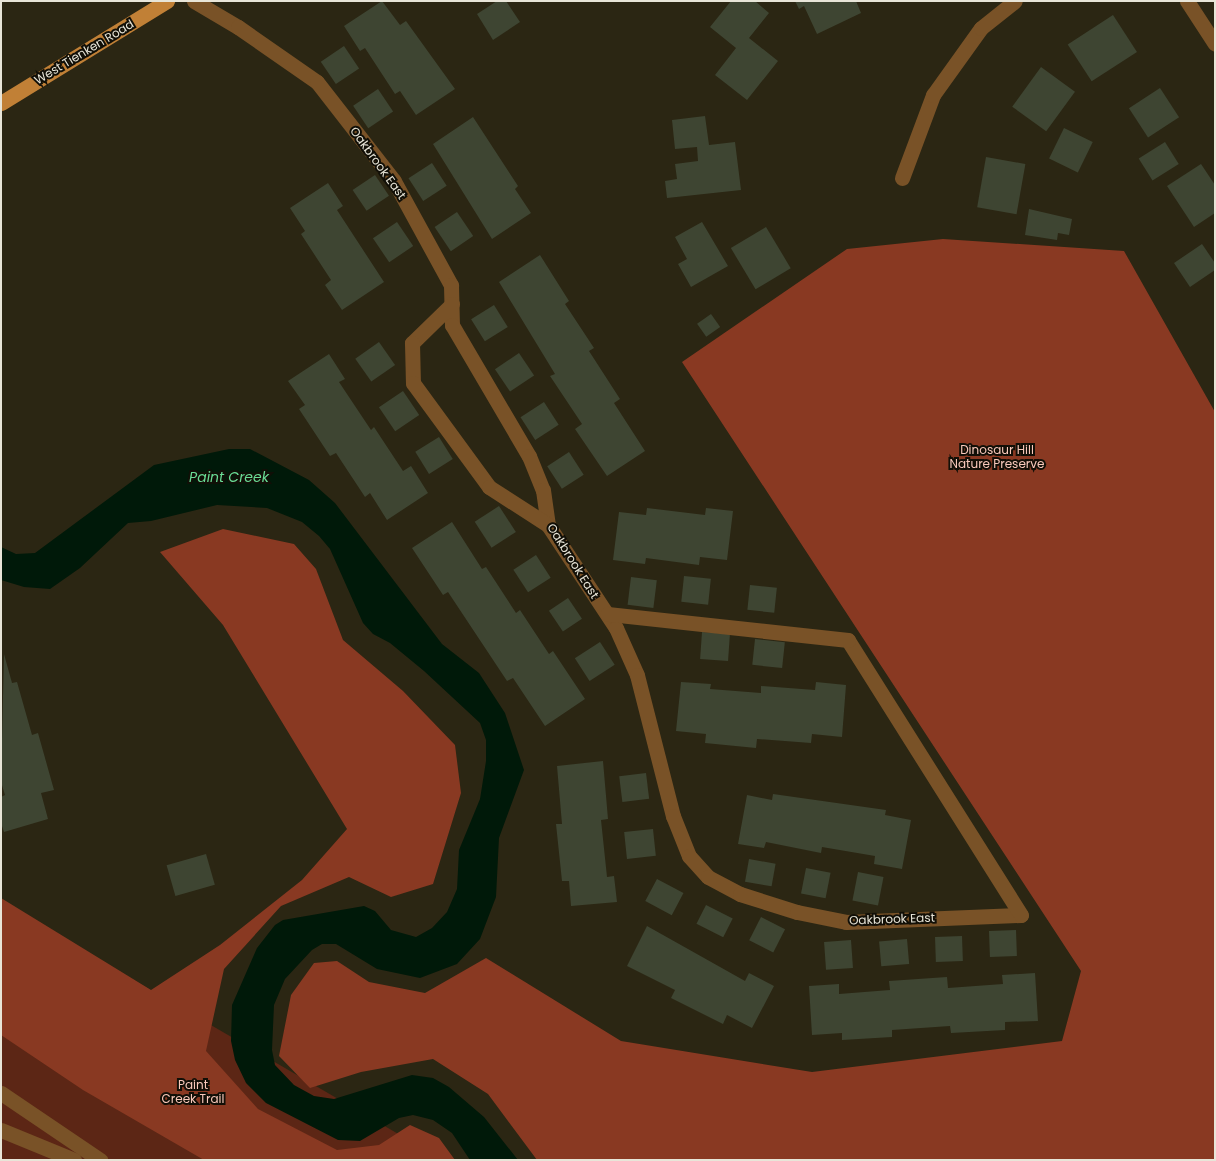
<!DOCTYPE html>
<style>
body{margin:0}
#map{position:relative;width:1216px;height:1161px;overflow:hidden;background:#2b2613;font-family:Poppins,sans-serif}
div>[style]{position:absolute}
.green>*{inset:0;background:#5c2615}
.forest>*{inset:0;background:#893922}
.water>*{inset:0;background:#001909}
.building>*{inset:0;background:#3e4532;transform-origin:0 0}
.minor>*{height:15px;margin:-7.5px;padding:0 7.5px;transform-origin:7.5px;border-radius:7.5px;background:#795227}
.major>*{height:15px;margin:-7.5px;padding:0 7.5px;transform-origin:7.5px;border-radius:7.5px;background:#c18036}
span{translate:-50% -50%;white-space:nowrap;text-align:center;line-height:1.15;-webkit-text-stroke:4px #110f07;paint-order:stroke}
.street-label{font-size:12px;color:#e8e5d8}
.park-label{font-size:12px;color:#f9c9bb}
.water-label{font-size:14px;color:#69dc95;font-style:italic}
.frame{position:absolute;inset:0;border:2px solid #e8e5d8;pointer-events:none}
</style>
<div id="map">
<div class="green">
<i style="clip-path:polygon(1px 903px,443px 1160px,1px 1160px)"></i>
</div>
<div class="forest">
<i style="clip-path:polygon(943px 239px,1124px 251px,1215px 412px,1215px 1160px,537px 1160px,488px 1094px,433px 1059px,361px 1072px,310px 1088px,279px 1056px,291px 995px,314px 963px,337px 961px,369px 982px,425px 993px,486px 958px,621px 1041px,812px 1072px,1062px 1041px,1081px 971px,682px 362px,847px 249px)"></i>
<i style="clip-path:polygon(223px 529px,294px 544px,316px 569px,343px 640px,403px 691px,455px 745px,461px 793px,433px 884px,391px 897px,349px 877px,281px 906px,224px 969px,206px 1051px,258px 1109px,337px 1150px,379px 1145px,410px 1125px,439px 1138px,455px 1160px,204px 1160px,83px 1090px,1px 1035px,1px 898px,151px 990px,220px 945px,302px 880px,347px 829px,223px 625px,160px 552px)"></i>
</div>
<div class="water">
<i style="clip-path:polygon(229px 449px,250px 449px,309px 480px,335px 503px,442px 644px,479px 673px,505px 713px,524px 770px,499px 838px,496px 897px,480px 939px,457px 964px,420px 978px,377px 969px,336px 944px,322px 944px,312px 950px,285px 979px,274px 1005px,272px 1050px,275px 1065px,294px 1085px,314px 1096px,334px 1099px,412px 1075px,433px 1078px,449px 1087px,484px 1117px,518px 1160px,470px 1160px,452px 1133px,433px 1120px,413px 1115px,399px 1118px,360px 1141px,338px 1140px,266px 1103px,246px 1083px,235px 1060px,231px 1041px,232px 1005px,257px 948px,275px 925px,283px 920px,364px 906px,375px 911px,391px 930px,416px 937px,432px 928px,447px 912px,457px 889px,459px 850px,480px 799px,486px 761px,486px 740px,480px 723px,424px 671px,390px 643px,373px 634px,363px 623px,330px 549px,319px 536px,302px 522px,267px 508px,217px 505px,151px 521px,128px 523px,80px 568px,50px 589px,24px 587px,1px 580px,1px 547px,16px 554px,35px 553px,154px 465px)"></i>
</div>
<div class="building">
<i style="clip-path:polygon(382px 1px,400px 25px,406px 21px,455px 89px,416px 115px,400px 91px,395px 94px,365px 48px,360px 51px,344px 26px)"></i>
<i style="clip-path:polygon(497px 1px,506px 1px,520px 22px,493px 40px,477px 14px)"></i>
<i style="clip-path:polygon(731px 1px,755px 1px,769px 13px,749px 38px,778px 61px,747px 100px,715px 75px,736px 48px,710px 27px)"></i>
<i style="clip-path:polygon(795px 1px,856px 1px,861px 13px,817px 34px,804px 6px,799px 9px)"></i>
<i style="left:1113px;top:15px;width:44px;height:54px;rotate:57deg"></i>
<i style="left:344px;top:46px;width:27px;height:28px;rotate:56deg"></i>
<i style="left:1041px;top:67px;width:42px;height:49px;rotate:36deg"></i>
<i style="left:1160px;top:88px;width:35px;height:37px;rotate:57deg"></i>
<i style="left:378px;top:89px;width:27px;height:30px;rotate:56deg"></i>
<i style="clip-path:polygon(705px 116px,709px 145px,735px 142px,741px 190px,667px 198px,665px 181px,677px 179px,675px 164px,698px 161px,697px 147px,675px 149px,672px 120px)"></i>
<i style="clip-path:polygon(473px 117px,518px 186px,515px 189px,531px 213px,492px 239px,433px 144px)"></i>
<i style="left:1064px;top:128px;width:32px;height:34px;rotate:26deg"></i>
<i style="left:1165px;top:142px;width:26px;height:31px;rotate:58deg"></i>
<i style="left:986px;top:157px;width:40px;height:51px;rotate:10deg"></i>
<i style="left:432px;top:163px;width:27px;height:28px;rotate:57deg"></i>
<i style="clip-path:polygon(1201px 164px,1215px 185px,1215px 213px,1194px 227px,1167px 186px)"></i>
<i style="left:375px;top:175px;width:25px;height:27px;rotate:56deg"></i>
<i style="clip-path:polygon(328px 183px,343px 206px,337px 210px,384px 282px,342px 310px,325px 285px,331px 280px,301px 234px,305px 231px,290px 208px)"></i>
<i style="clip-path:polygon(1029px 209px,1072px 219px,1069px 235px,1058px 233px,1057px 240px,1025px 235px)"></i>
<i style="left:457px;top:212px;width:29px;height:27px;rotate:56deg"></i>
<i style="left:397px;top:222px;width:29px;height:29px;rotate:56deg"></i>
<i style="clip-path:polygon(702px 222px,728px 266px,691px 287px,678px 264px,687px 259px,675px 237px)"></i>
<i style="left:766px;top:227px;width:48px;height:41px;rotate:59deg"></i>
<i style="clip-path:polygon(1202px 244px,1215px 263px,1215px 270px,1190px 287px,1174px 263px)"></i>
<i style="clip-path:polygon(540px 255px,569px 301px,565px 304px,594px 348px,589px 351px,620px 399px,614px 403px,645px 451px,607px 476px,575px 429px,582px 424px,550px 376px,555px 374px,499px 282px)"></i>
<i style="left:494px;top:305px;width:26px;height:27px;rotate:58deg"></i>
<i style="left:711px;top:314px;width:16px;height:17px;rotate:55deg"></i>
<i style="left:379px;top:342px;width:28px;height:29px;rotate:55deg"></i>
<i style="left:519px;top:353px;width:27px;height:29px;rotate:56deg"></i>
<i style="clip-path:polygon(329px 354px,345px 379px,339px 382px,371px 430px,374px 427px,403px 471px,411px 466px,428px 493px,387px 520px,370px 493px,365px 497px,336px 453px,330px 456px,299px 409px,305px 405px,288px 381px)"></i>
<i style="left:403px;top:391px;width:29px;height:29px;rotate:56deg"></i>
<i style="left:544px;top:402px;width:27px;height:28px;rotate:57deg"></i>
<i style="left:439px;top:437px;width:26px;height:28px;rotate:58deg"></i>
<i style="left:569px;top:452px;width:27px;height:26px;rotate:57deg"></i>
<i style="left:499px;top:506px;width:31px;height:29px;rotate:57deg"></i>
<i style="clip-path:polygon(647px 508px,705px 515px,706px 508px,733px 511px,727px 560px,700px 557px,699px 565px,646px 558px,645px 564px,613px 560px,619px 512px,646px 515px)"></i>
<i style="clip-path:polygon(452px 522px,482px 569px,486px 567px,516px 613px,520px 610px,549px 654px,553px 651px,585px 699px,545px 726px,513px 678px,507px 681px,448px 592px,443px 595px,412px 548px)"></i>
<i style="left:536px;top:555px;width:27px;height:27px;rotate:57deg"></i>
<i style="left:684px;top:576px;width:27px;height:26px;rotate:6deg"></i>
<i style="left:631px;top:577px;width:26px;height:28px;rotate:7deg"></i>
<i style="left:750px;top:585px;width:27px;height:25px;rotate:6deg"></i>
<i style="left:568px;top:598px;width:25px;height:23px;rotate:56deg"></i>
<i style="left:702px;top:632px;width:28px;height:27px;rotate:4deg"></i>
<i style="left:755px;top:639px;width:30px;height:26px;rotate:6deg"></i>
<i style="left:600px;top:642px;width:27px;height:30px;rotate:57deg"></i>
<i style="clip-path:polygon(4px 654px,12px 683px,17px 682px,32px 735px,38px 733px,54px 790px,41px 793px,48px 819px,4px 832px,1px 823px,1px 797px,5px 795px,1px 782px)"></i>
<i style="clip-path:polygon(681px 682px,711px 684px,710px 689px,761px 693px,761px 686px,815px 690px,816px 682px,846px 685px,842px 737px,812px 734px,811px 743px,757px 739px,756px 748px,705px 743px,706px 734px,676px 731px)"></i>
<i style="clip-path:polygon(603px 761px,608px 819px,601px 820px,607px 877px,614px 876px,617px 902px,571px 906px,569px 881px,562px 881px,556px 824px,562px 824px,557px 766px)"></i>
<i style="left:646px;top:773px;width:26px;height:27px;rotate:83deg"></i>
<i style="clip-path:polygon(773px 794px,886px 810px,885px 815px,911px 820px,902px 869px,874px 864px,875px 856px,822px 847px,821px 853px,766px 842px,764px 848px,738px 844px,747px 795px,772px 800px)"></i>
<i style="left:653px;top:829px;width:27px;height:29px;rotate:84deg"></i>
<i style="left:206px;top:854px;width:32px;height:41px;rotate:74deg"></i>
<i style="left:749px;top:859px;width:27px;height:23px;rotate:10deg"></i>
<i style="left:806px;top:868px;width:25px;height:26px;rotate:11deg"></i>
<i style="left:858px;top:872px;width:26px;height:29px;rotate:11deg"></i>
<i style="left:657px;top:879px;width:30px;height:25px;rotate:28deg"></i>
<i style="left:706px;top:905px;width:30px;height:21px;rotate:27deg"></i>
<i style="left:761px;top:917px;width:27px;height:26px;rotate:27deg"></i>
<i style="clip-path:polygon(647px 926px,745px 981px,749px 973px,774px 986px,752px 1028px,727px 1015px,723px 1024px,671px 998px,675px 990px,627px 966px)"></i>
<i style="left:1016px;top:930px;width:26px;height:27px;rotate:88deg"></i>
<i style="left:962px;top:936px;width:25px;height:27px;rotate:88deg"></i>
<i style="left:907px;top:939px;width:25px;height:28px;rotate:85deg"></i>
<i style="left:851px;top:940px;width:28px;height:27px;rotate:86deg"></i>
<i style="clip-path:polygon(1035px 973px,1038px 1021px,1005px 1022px,1005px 1030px,951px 1033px,950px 1026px,892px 1030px,892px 1037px,842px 1040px,842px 1033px,812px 1035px,809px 986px,839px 984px,839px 994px,890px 990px,889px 981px,947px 977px,948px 988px,1003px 984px,1002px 975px)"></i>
</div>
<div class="minor">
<i style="left:194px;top:1px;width:51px;rotate:30.6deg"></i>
<i style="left:238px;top:27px;width:96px;rotate:34.8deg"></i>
<i style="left:317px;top:82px;width:125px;rotate:52.1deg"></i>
<i style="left:394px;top:181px;width:119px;rotate:61.3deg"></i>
<i style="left:451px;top:285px;width:40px;rotate:88.6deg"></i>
<i style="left:452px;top:325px;width:152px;rotate:59.6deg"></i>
<i style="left:529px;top:456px;width:37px;rotate:68deg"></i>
<i style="left:543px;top:490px;width:35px;rotate:82deg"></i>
<i style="left:548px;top:525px;width:123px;rotate:56.6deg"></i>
<i style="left:616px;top:628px;width:51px;rotate:65.9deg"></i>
<i style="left:637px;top:675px;width:146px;rotate:75.7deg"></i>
<i style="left:673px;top:816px;width:43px;rotate:68.2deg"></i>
<i style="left:689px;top:856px;width:28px;rotate:48deg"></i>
<i style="left:708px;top:877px;width:36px;rotate:28deg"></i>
<i style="left:740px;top:894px;width:60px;rotate:17.5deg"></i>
<i style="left:797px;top:912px;width:50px;rotate:11.5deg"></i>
<i style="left:846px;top:922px;width:175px;rotate:-2.3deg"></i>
<i style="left:1021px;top:915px;width:325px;rotate:-122.2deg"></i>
<i style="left:848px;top:640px;width:242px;rotate:-173.8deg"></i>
<i style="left:1187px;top:1px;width:51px;rotate:56.9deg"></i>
<i style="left:902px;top:178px;width:89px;rotate:-69.5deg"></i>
<i style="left:933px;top:95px;width:82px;rotate:-54.4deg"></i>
<i style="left:981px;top:28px;width:43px;rotate:-38.5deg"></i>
<i style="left:452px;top:304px;width:56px;rotate:135.7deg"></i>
<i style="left:412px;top:343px;width:40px;rotate:88.6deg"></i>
<i style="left:413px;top:383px;width:129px;rotate:53.8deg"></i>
<i style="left:489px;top:487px;width:70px;rotate:32.8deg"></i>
<i style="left:1px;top:1093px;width:120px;rotate:34.1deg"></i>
<i style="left:1px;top:1130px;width:79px;rotate:22.3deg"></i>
</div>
<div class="major">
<i style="left:1px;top:103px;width:195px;rotate:-31.6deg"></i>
</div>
<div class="street-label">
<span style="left:84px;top:52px;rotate:-31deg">West Tienken Road</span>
<span style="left:378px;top:163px;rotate:54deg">Oakbrook East</span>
<span style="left:573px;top:561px;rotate:58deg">Oakbrook East</span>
<span style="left:892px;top:919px;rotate:-2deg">Oakbrook East</span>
</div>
<div class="park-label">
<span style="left:997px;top:457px">Dinosaur Hill<br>Nature Preserve</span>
<span style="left:193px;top:1092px">Paint<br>Creek Trail</span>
</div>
<div class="water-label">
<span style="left:229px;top:477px">Paint Creek</span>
</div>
<div class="frame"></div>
</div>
